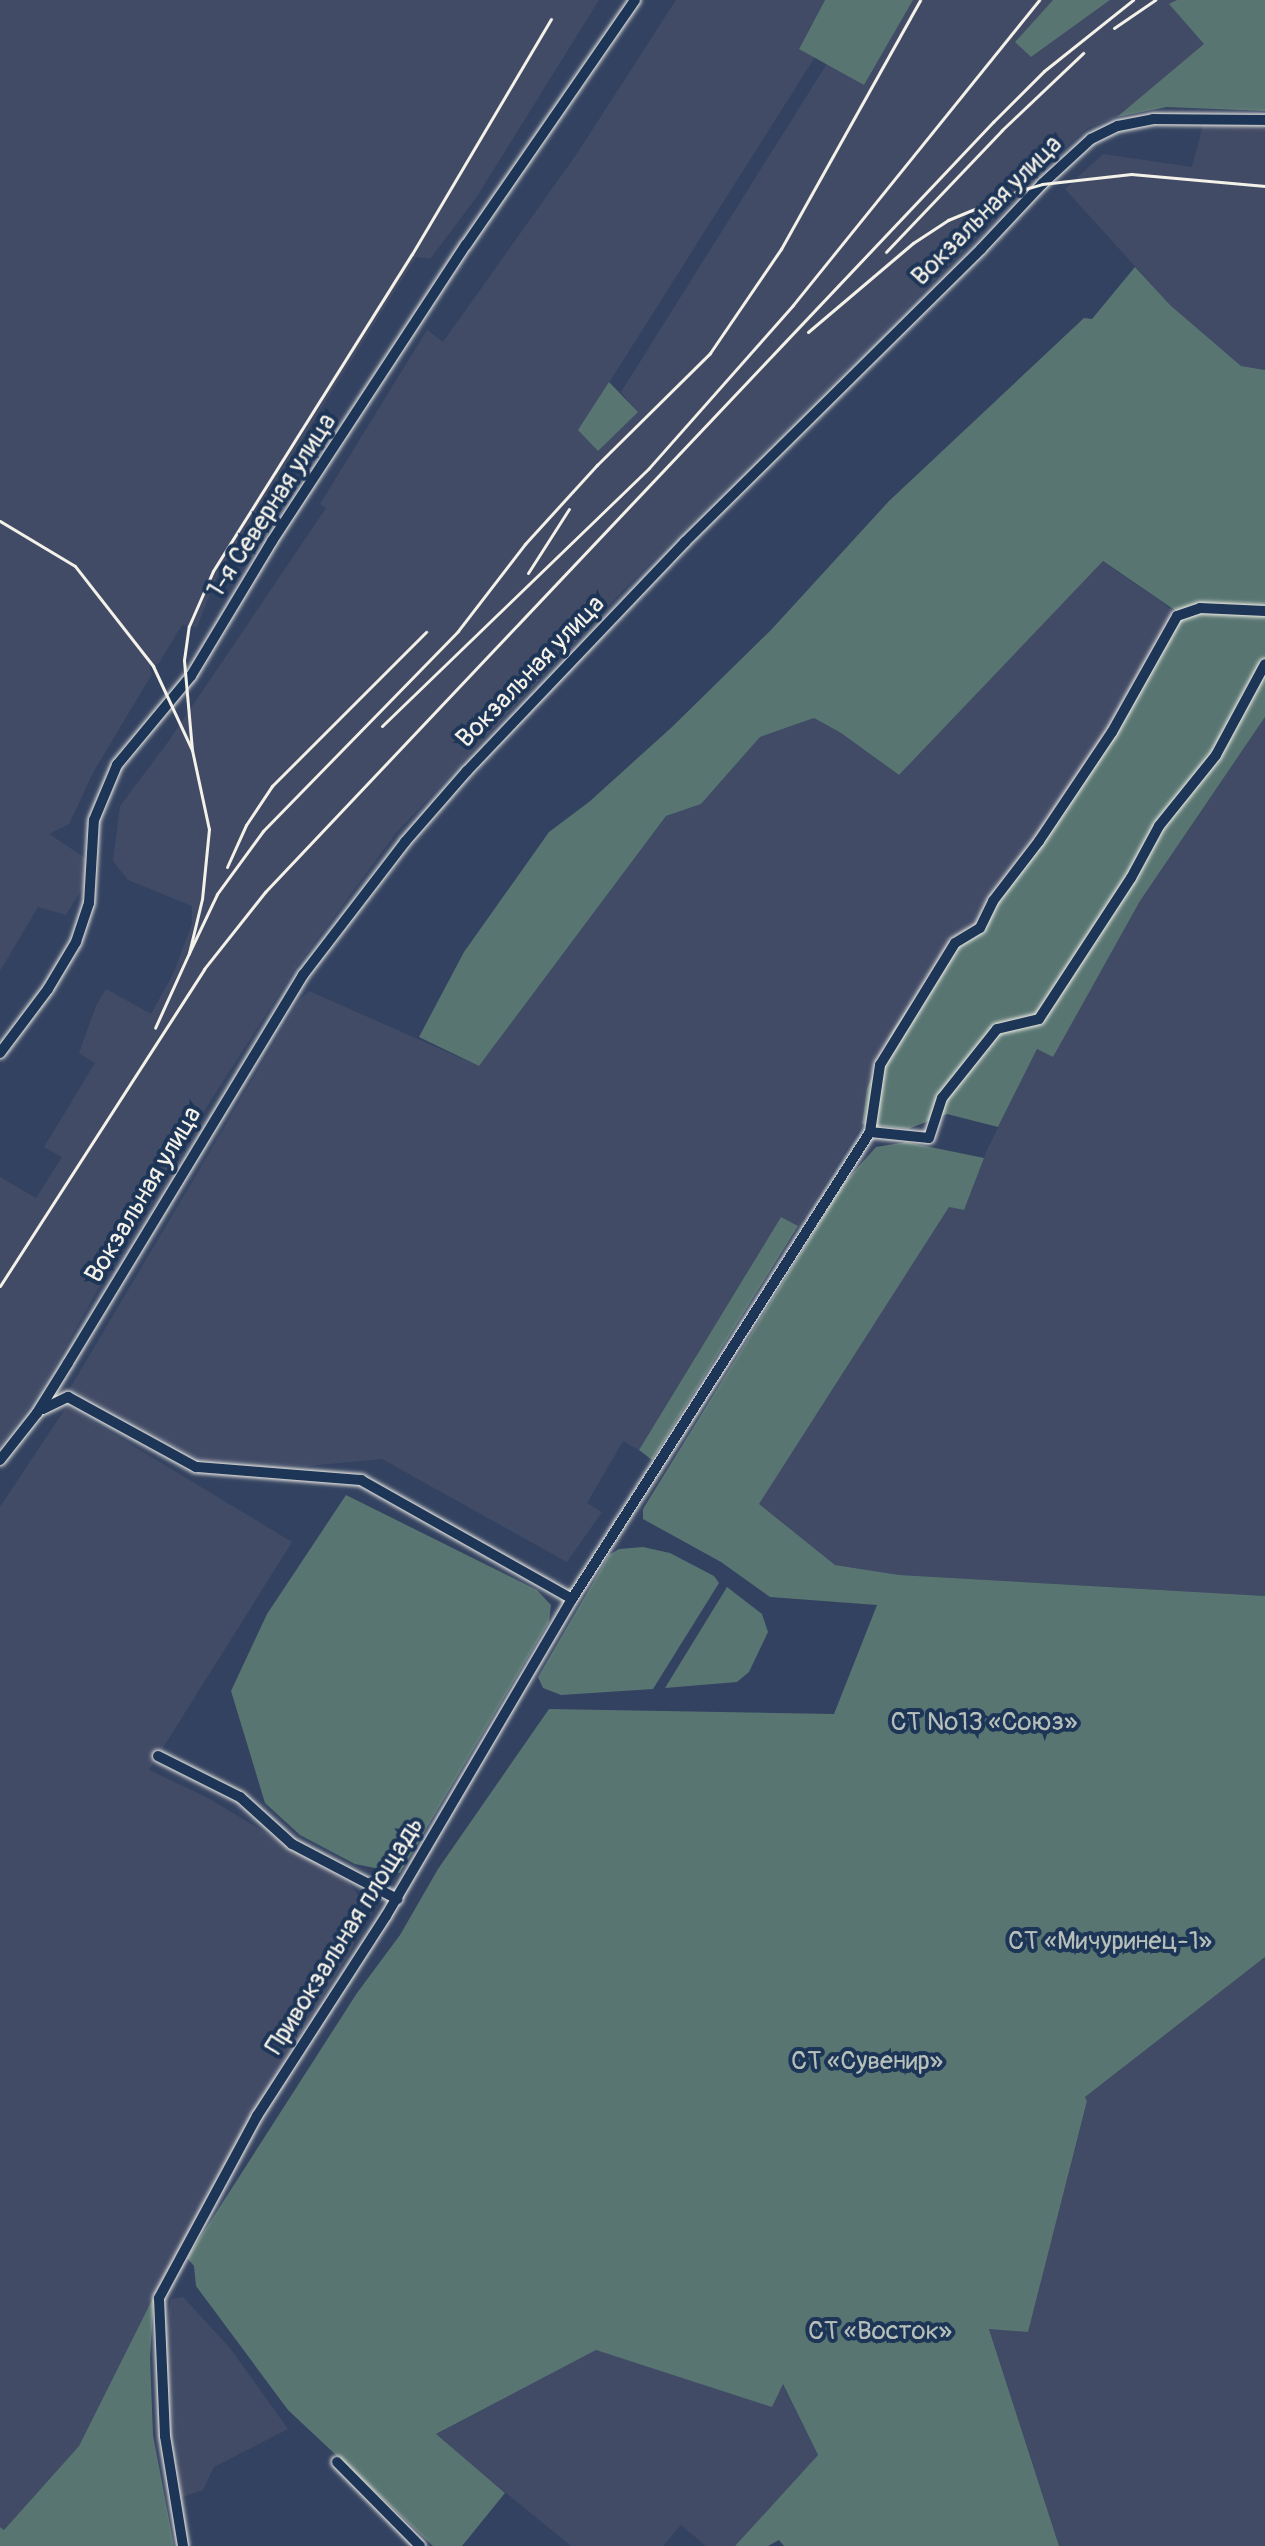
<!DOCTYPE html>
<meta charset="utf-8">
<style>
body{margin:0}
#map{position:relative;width:1265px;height:2546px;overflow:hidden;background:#334260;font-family:Pangolin,sans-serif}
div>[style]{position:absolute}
.built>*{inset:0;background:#424b66}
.green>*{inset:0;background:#587572}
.roads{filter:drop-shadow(0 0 2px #f4f1e8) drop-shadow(0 0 2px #f4f1e8)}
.street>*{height:10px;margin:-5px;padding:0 5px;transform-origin:5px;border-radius:5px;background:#1d3557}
.rail>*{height:3px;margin:-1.5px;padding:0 1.5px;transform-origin:1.5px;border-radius:1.5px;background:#f4f1e8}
span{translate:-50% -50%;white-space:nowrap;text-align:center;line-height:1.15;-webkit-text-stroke:8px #1d3557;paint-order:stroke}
.street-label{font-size:26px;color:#f4f1e8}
.park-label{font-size:26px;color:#b6bfb9}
</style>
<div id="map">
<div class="built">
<i style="clip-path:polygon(0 0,599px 0,476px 198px,430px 259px,416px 257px,218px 574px,197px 627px,182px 625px,159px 663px,149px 668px,152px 674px,94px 771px,69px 824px,49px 834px,87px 859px,83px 887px,66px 915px,38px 907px,0 971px)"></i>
<i style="clip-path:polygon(676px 0,825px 0,799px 48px,815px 57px,579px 430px,638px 413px,621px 392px,828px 62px,864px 85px,913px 0,1053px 0,1016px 41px,1031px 57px,1110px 0,1177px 0,1170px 5px,1205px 44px,1117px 117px,1087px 128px,1051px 160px,867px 349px,626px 587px,396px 833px,294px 970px,154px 1190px,40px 1392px,0 1447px,0 1177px,36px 1198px,62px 1157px,44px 1147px,95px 1063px,79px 1053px,96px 1006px,106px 989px,151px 1014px,173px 974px,192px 924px,192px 906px,128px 880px,113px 861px,120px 806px,168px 742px,326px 508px,320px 504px,427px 330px,443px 342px,576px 155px)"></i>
<i style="clip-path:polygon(1203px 125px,1265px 126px,1265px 370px,1241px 366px,1170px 305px,1065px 189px,1103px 154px,1192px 167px)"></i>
<i style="clip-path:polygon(1102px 561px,1176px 612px,1110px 729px,867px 1088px,862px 1124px,798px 1226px,781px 1217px,639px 1450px,623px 1441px,587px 1503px,602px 1512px,567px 1562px,382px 1459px,308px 1466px,200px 1460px,70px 1388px,299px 1001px,309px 991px,479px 1066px,666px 816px,701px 804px,760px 737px,814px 718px,841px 733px,899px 775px)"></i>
<i style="clip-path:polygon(1265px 717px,1265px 1596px,899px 1575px,835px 1565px,758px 1504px,949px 1207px,964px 1210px,987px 1150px,1037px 1049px,1053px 1056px,1140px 901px)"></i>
<i style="clip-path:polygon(67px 1406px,292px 1542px,149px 1770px,208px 1798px,350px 1884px,364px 1904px,353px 1947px,261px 2100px,154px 2296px,79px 2446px,4px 2530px,0 2527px,0 1507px)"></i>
<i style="clip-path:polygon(1265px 1957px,1265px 2546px,1059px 2546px,989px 2328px,1028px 2332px,1087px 2101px,1085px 2097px)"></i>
<i style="clip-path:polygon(183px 2297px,230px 2348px,288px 2429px,214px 2467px,203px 2490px,182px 2497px,164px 2342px,171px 2299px)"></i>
<i style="clip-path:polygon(596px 2350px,772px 2406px,782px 2383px,818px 2455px,735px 2546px,706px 2546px,681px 2525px,663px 2546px,571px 2546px,435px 2435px)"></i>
</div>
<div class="green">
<i style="clip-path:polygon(825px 0,913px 0,864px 85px,799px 49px)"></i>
<i style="clip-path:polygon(1053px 0,1110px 0,1031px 57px,1015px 42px)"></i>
<i style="clip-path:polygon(1177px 0,1265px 0,1265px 111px,1167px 107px,1117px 117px,1204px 44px,1169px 4px)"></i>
<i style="clip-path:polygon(1135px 267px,1170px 305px,1241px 366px,1265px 370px,1265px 717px,1140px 901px,1053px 1057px,1037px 1049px,998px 1127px,947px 1114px,908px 1129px,862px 1124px,867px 1088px,893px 1030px,954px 940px,977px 925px,1110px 729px,1176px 611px,1103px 561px,899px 775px,841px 733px,814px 718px,760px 737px,701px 804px,666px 816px,479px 1066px,419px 1037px,464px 952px,549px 832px,589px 802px,672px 727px,771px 630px,889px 501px,1084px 318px,1092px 319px)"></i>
<i style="clip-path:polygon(609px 382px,638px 412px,598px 451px,578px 430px)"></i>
<i style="clip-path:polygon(906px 1142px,984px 1158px,964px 1210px,949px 1207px,759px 1504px,835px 1565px,899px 1575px,1265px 1596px,1265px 1957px,1085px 2097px,1087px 2101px,1028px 2332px,989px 2329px,1059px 2546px,784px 2546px,779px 2540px,768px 2546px,735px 2546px,818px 2455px,783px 2384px,772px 2407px,596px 2350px,436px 2434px,505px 2493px,462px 2546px,433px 2546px,288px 2410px,196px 2286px,194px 2266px,187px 2258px,357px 1993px,400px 1935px,438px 1869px,549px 1709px,834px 1714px,877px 1605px,770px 1597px,721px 1562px,643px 1519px,643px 1509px,844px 1183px,876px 1147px)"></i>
<i style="clip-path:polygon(781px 1217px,798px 1226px,652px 1460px,639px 1450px)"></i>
<i style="clip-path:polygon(346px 1495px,537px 1590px,551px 1605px,549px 1622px,400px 1873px,355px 1864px,300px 1835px,265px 1803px,231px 1691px,267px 1614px)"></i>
<i style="clip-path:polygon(643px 1547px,670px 1553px,714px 1576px,719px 1583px,653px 1689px,561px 1695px,543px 1688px,538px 1677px,609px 1555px,619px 1549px)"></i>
<i style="clip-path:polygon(727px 1587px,762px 1614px,768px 1632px,749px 1672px,737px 1682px,665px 1688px)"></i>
<i style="clip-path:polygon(154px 2296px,150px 2357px,153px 2435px,174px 2546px,0 2546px,0 2527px,4px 2530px,79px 2446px)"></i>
</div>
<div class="roads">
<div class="street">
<i style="left:0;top:1053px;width:80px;rotate:-53.1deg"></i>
<i style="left:48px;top:989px;width:55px;rotate:-59.2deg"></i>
<i style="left:76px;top:942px;width:41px;rotate:-71.6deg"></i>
<i style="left:89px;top:903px;width:83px;rotate:-86.6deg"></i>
<i style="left:94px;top:820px;width:60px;rotate:-67.3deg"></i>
<i style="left:117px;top:765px;width:116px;rotate:-50.3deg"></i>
<i style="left:191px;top:676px;width:157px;rotate:-59deg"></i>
<i style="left:272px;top:541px;width:354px;rotate:-56.8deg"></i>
<i style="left:466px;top:245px;width:298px;rotate:-55.4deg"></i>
<i style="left:870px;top:1132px;width:59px;rotate:5.8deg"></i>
<i style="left:929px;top:1138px;width:42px;rotate:-72deg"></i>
<i style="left:942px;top:1098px;width:88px;rotate:-51.4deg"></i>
<i style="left:997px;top:1029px;width:43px;rotate:-13.4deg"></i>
<i style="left:1039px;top:1019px;width:168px;rotate:-56.9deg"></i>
<i style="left:1131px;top:878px;width:59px;rotate:-61.7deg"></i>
<i style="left:1159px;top:826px;width:91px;rotate:-51.2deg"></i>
<i style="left:1216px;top:755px;width:103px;rotate:-61.7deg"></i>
<i style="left:43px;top:1409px;width:28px;rotate:-26deg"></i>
<i style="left:68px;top:1397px;width:146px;rotate:28.7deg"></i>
<i style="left:196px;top:1467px;width:166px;rotate:4.5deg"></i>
<i style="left:361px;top:1480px;width:242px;rotate:29.4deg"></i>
<i style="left:0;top:1460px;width:60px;rotate:-51.8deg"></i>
<i style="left:37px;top:1413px;width:59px;rotate:-58.2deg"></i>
<i style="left:68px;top:1363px;width:454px;rotate:-58.8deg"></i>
<i style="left:303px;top:975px;width:168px;rotate:-52.5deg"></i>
<i style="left:405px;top:842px;width:94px;rotate:-48.9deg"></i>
<i style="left:467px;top:771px;width:316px;rotate:-46.4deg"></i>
<i style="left:685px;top:542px;width:416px;rotate:-44.7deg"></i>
<i style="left:981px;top:249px;width:89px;rotate:-46.8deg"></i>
<i style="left:1042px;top:184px;width:67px;rotate:-42.6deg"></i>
<i style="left:1091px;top:139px;width:30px;rotate:-26deg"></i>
<i style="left:1118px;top:126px;width:36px;rotate:-11deg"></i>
<i style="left:1153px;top:119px;width:112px;rotate:0.5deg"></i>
<i style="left:158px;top:1756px;width:92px;rotate:26.6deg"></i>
<i style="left:240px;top:1797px;width:70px;rotate:42.1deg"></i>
<i style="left:292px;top:1844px;width:119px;rotate:27.6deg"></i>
<i style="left:337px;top:2462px;width:118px;rotate:45.3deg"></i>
<i style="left:183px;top:2546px;width:111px;rotate:-99.3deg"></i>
<i style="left:165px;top:2436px;width:138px;rotate:-92.5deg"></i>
<i style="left:159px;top:2298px;width:207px;rotate:-61.7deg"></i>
<i style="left:257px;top:2116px;width:238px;rotate:-57.2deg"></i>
<i style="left:386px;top:1916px;width:368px;rotate:-59.6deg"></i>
<i style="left:572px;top:1599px;width:554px;rotate:-57.46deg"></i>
<i style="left:870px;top:1132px;width:68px;rotate:-81.5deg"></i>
<i style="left:880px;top:1065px;width:143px;rotate:-58.4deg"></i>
<i style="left:955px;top:943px;width:29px;rotate:-31deg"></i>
<i style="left:980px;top:928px;width:30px;rotate:-64deg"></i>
<i style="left:993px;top:901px;width:76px;rotate:-52.5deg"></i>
<i style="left:1039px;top:841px;width:131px;rotate:-56.2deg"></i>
<i style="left:1112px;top:732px;width:133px;rotate:-60.7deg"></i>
<i style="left:1177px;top:616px;width:24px;rotate:-19deg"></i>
<i style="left:1200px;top:608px;width:65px;rotate:2.6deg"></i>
</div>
</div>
<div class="rail">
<i style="left:1114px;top:28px;width:50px;rotate:-34.3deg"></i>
<i style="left:886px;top:252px;width:168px;rotate:-46.4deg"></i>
<i style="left:1002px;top:130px;width:112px;rotate:-43.5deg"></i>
<i style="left:808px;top:332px;width:138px;rotate:-40.3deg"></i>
<i style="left:913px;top:243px;width:42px;rotate:-33.3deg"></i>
<i style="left:948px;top:220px;width:76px;rotate:-22.5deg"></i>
<i style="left:1018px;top:191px;width:25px;rotate:-16deg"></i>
<i style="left:1042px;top:184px;width:90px;rotate:-6.4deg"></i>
<i style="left:1131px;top:174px;width:135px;rotate:5.1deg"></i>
<i style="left:0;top:521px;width:87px;rotate:31deg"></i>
<i style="left:75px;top:566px;width:127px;rotate:52deg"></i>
<i style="left:153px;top:666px;width:93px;rotate:65.1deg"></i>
<i style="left:192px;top:750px;width:81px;rotate:77.9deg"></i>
<i style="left:209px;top:829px;width:70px;rotate:95.7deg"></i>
<i style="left:202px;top:899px;width:56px;rotate:103.5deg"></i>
<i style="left:189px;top:953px;width:82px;rotate:114.4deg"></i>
<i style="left:528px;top:573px;width:76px;rotate:-57.4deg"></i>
<i style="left:382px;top:726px;width:371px;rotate:-44deg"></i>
<i style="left:649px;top:468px;width:217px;rotate:-48.5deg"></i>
<i style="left:793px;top:305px;width:392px;rotate:-51.1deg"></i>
<i style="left:192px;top:750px;width:90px;rotate:-95.1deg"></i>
<i style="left:184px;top:660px;width:34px;rotate:-82deg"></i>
<i style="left:189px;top:626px;width:60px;rotate:-66.4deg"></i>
<i style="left:213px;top:571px;width:374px;rotate:-57.9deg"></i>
<i style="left:412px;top:254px;width:273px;rotate:-59.4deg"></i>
<i style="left:227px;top:867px;width:46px;rotate:-65.7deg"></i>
<i style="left:246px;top:825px;width:47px;rotate:-56.3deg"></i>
<i style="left:272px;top:786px;width:218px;rotate:-45deg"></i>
<i style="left:189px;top:953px;width:65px;rotate:-64.6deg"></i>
<i style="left:217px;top:894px;width:78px;rotate:-53.9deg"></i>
<i style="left:263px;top:831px;width:279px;rotate:-45.7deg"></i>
<i style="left:458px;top:631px;width:110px;rotate:-52.4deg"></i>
<i style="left:525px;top:544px;width:107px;rotate:-47.7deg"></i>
<i style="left:597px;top:465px;width:159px;rotate:-44.7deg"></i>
<i style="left:710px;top:353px;width:126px;rotate:-55.7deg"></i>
<i style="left:781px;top:249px;width:285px;rotate:-60.8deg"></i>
<i style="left:0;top:1286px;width:377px;rotate:-57.2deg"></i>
<i style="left:204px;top:969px;width:98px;rotate:-51.6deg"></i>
<i style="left:265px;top:892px;width:1060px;rotate:-46.61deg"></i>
<i style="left:993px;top:122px;width:72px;rotate:-45deg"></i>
<i style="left:1044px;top:71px;width:114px;rotate:-38.6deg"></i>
</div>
<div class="street-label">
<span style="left:987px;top:211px;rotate:-45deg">Вокзальная улица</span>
<span style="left:272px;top:506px;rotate:-57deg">1-я Северная улица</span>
<span style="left:531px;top:672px;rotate:-46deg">Вокзальная улица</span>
<span style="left:144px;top:1195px;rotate:-59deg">Вокзальная улица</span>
<span style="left:345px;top:1936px;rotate:-58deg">Привокзальная площадь</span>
</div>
<div class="park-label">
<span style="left:984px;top:1723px">СТ №13 «Союз»</span>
<span style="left:1110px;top:1942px">СТ «Мичуринец-1»</span>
<span style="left:867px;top:2062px">СТ «Сувенир»</span>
<span style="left:880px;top:2332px">СТ «Восток»</span>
</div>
</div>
